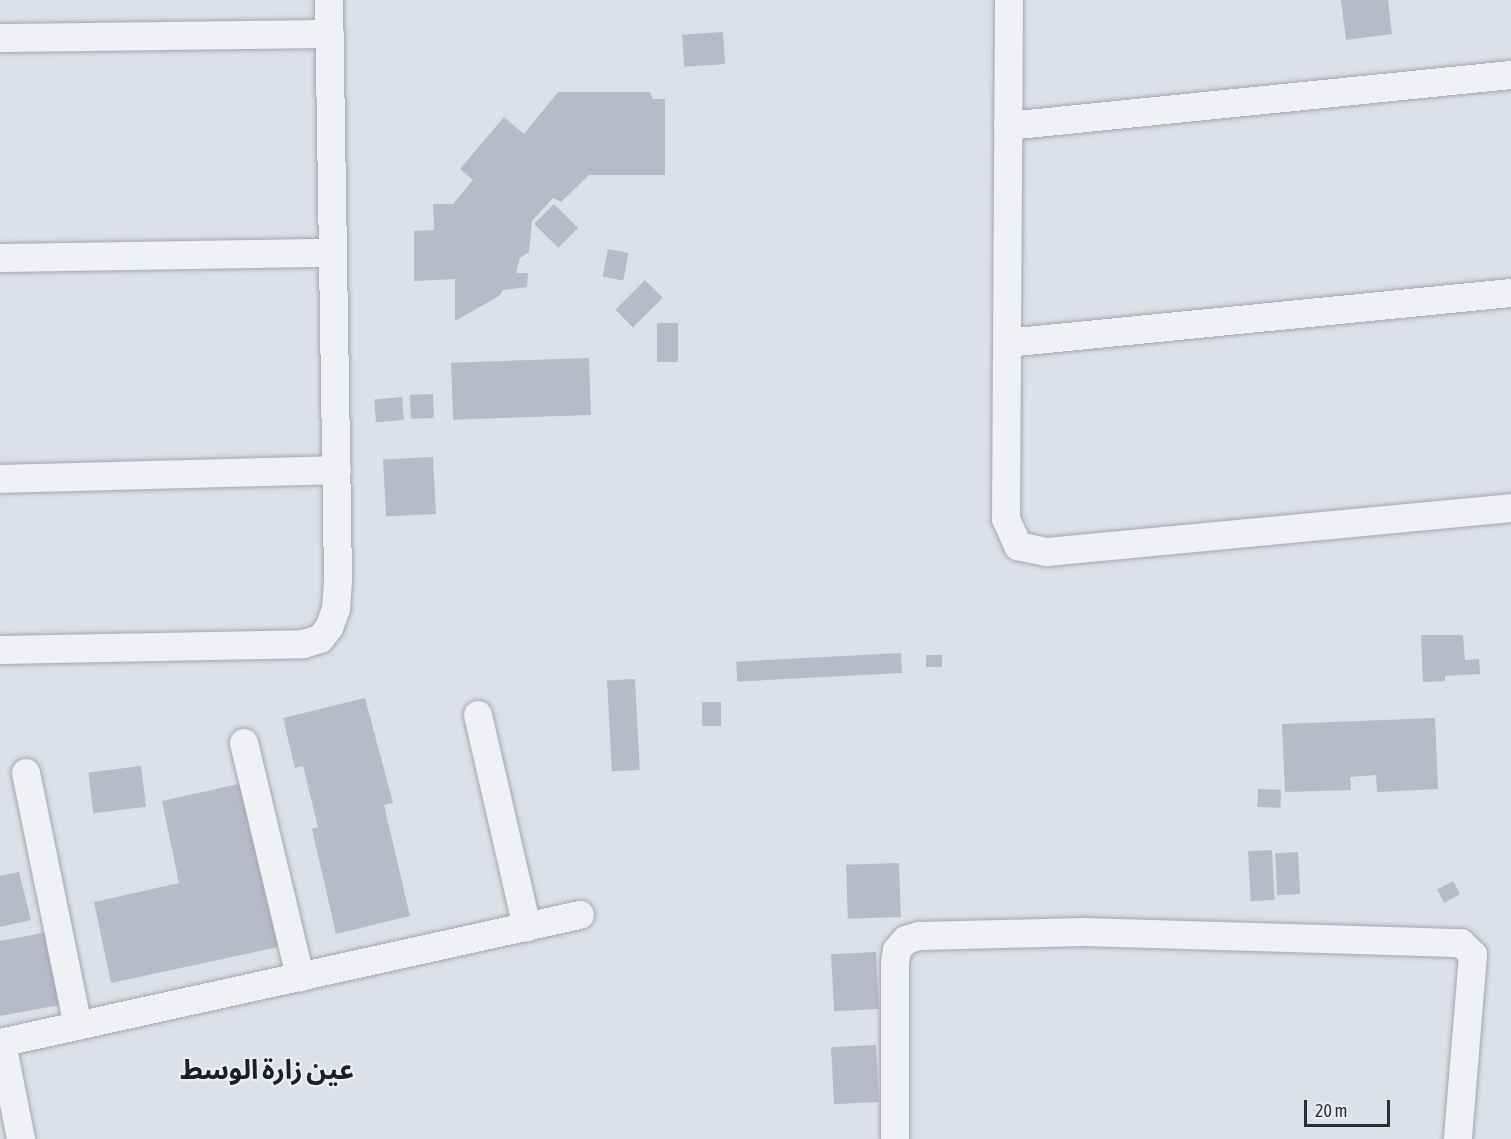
<!DOCTYPE html>
<meta charset="utf-8">
<style>
body{margin:0}
#map{position:relative;width:1511px;height:1139px;overflow:hidden;background:#dce0e7;font-family:"Asap Condensed","Noto Sans Arabic",sans-serif}
div>[style]{position:absolute}
.building>*{inset:0;background:#b6bbc7;transform-origin:0 0}
.roads{filter:drop-shadow(0 0 2px #a1a7b1) drop-shadow(0 0 2px #a1a7b1)}
.minor>*{height:28px;margin:-14px;padding:0 14px;transform-origin:14px;border-radius:14px;background:#eff1f5}
span{translate:-50% -50%;white-space:nowrap;text-align:center;line-height:1.15;-webkit-text-stroke:4.5px #ebeff5;paint-order:stroke}
.district-label{font-size:27px;color:#181e2e;font-weight:700}
.scale{position:absolute;left:1304px;top:1100px;width:86px;height:27px;box-sizing:border-box;border:3px solid #252d3e;border-top:0;padding-left:8px;font-size:18px;line-height:21px;white-space:nowrap;color:#252d3e;-webkit-text-stroke:4px #ebeff5;paint-order:stroke}
</style>
<div id="map">
<div class="building">
<i style="clip-path:polygon(1341px 0,1388px 0,1392px 34px,1346px 40px)"></i>
<i style="left:723px;top:32px;width:32px;height:41px;rotate:86deg"></i>
<i style="clip-path:polygon(558px 92px,650px 92px,653px 99px,665px 99px,665px 175px,589px 175px,561px 202px,553px 198px,532px 221px,529px 252px,520px 258px,516px 273px,528px 273px,527px 287px,503px 290px,499px 296px,455px 321px,455px 279px,414px 281px,414px 231px,434px 230px,433px 204px,453px 204px,473px 180px,460px 169px,504px 117px,524px 134px)"></i>
<i style="left:554px;top:204px;width:34px;height:28px;rotate:45deg"></i>
<i style="left:608px;top:249px;width:21px;height:28px;rotate:11deg"></i>
<i style="left:645px;top:280px;width:25px;height:42px;rotate:45deg"></i>
<i style="left:657px;top:323px;width:21px;height:39px"></i>
<i style="left:589px;top:358px;width:57px;height:138px;rotate:88deg"></i>
<i style="left:433px;top:394px;width:24px;height:23px;rotate:88deg"></i>
<i style="left:402px;top:397px;width:23px;height:28px;rotate:85deg"></i>
<i style="left:433px;top:457px;width:57px;height:50px;rotate:87deg"></i>
<i style="clip-path:polygon(1421px 635px,1463px 635px,1465px 660px,1479px 659px,1480px 674px,1445px 676px,1445px 681px,1423px 682px)"></i>
<i style="left:901px;top:653px;width:20px;height:165px;rotate:87deg"></i>
<i style="left:926px;top:655px;width:16px;height:12px"></i>
<i style="left:635px;top:679px;width:91px;height:28px;rotate:87deg"></i>
<i style="clip-path:polygon(365px 698px,393px 803px,384px 805px,410px 916px,336px 934px,312px 829px,318px 827px,303px 766px,295px 768px,283px 718px)"></i>
<i style="left:702px;top:702px;width:19px;height:24px"></i>
<i style="clip-path:polygon(1435px 718px,1438px 789px,1377px 792px,1376px 775px,1350px 777px,1351px 790px,1285px 792px,1282px 724px)"></i>
<i style="left:141px;top:766px;width:41px;height:53px;rotate:83deg"></i>
<i style="clip-path:polygon(243px 783px,278px 947px,111px 983px,94px 902px,179px 883px,162px 801px)"></i>
<i style="left:1258px;top:789px;width:23px;height:18px;rotate:2deg"></i>
<i style="left:1272px;top:850px;width:50px;height:24px;rotate:87deg"></i>
<i style="left:1298px;top:852px;width:42px;height:23px;rotate:87deg"></i>
<i style="left:899px;top:863px;width:54px;height:53px;rotate:88deg"></i>
<i style="clip-path:polygon(19px 872px,31px 920px,0 927px,0 876px)"></i>
<i style="left:1453px;top:881px;width:15px;height:18px;rotate:62deg"></i>
<i style="clip-path:polygon(47px 932px,60px 1005px,0 1016px,0 941px)"></i>
<i style="left:876px;top:952px;width:57px;height:45px;rotate:87deg"></i>
<i style="left:876px;top:1045px;width:57px;height:45px;rotate:87deg"></i>
</div>
<div class="roads">
<div class="minor">
<i style="left:1009px;top:0;width:519px;rotate:90.33deg"></i>
<i style="left:1006px;top:519px;width:30px;rotate:66deg"></i>
<i style="left:1018px;top:546px;width:30px;rotate:12deg"></i>
<i style="left:1047px;top:552px;width:466px;rotate:-5.4deg"></i>
<i style="left:0;top:38px;width:330px;rotate:-0.7deg"></i>
<i style="left:1008px;top:126px;width:506px;rotate:-5.79deg"></i>
<i style="left:0;top:258px;width:333px;rotate:-0.9deg"></i>
<i style="left:1007px;top:343px;width:506px;rotate:-5.67deg"></i>
<i style="left:0;top:479px;width:337px;rotate:-1.5deg"></i>
<i style="left:0;top:650px;width:303px;rotate:-1.1deg"></i>
<i style="left:303px;top:644px;width:18px;rotate:-16deg"></i>
<i style="left:320px;top:639px;width:14px;rotate:-51deg"></i>
<i style="left:329px;top:628px;width:20px;rotate:-70deg"></i>
<i style="left:336px;top:609px;width:30px;rotate:-86deg"></i>
<i style="left:338px;top:579px;width:579px;rotate:-90.89deg"></i>
<i style="left:478px;top:715px;width:218px;rotate:77deg"></i>
<i style="left:244px;top:743px;width:241px;rotate:76.5deg"></i>
<i style="left:26px;top:773px;width:258px;rotate:78.4deg"></i>
<i style="left:0;top:1043px;width:594px;rotate:-12.45deg"></i>
<i style="left:2px;top:1043px;width:98px;rotate:78.8deg"></i>
<i style="left:895px;top:1139px;width:176px;rotate:-90deg"></i>
<i style="left:895px;top:963px;width:13px;rotate:-81deg"></i>
<i style="left:897px;top:950px;width:13px;rotate:-48deg"></i>
<i style="left:906px;top:940px;width:14px;rotate:-17deg"></i>
<i style="left:919px;top:936px;width:165px;rotate:-1.4deg"></i>
<i style="left:1084px;top:932px;width:377px;rotate:1.7deg"></i>
<i style="left:1461px;top:943px;width:17px;rotate:45deg"></i>
<i style="left:1473px;top:955px;width:185px;rotate:94.7deg"></i>
</div>
</div>
<div class="district-label">
<span style="left:267px;top:1070px">عين زارة الوسط</span>
</div>
<div class="scale">20 m</div>
</div>
